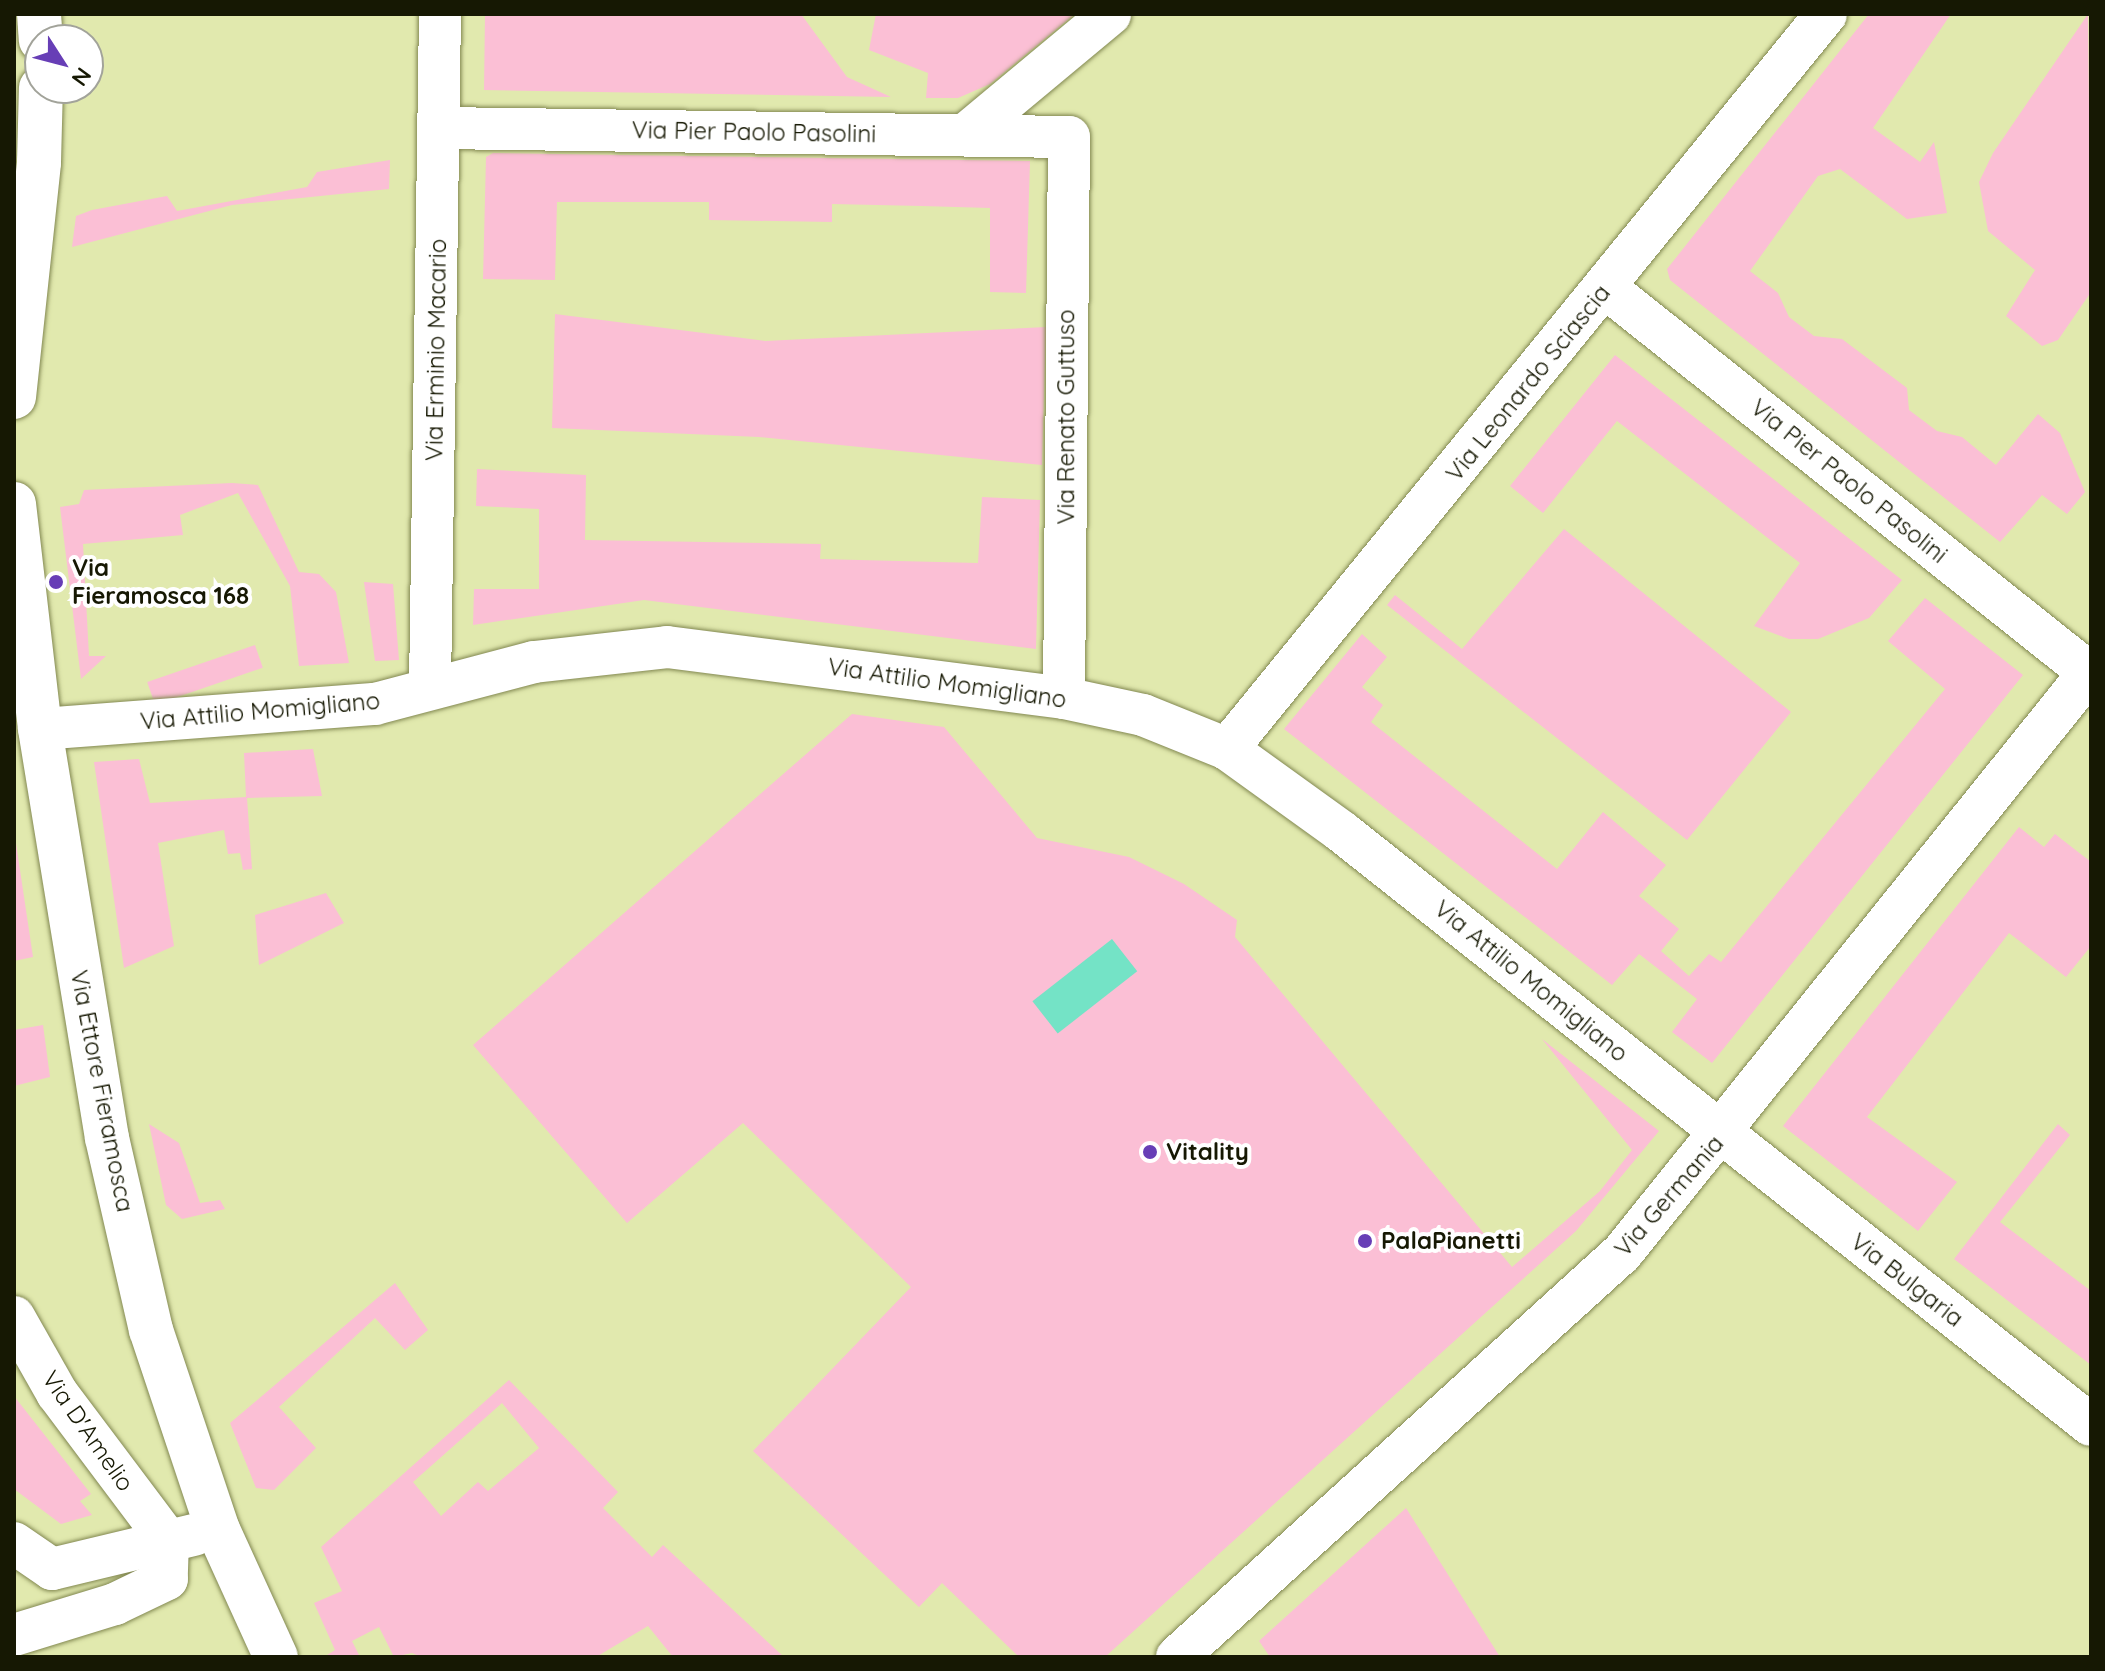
<!DOCTYPE html>
<style>
body{margin:0}
#map{position:relative;width:2105px;height:1671px;overflow:hidden;background:#e1e9ae;font-family:Quicksand,sans-serif}
div>[style]{position:absolute}
.green>*{inset:0;background:#fbbfd5;transform-origin:0 0}
.water>*{inset:0;background:#74e3c6;transform-origin:0 0}
.roads{filter:drop-shadow(0 0 2px #828851) drop-shadow(0 0 2px #828851)}
.street>*{height:42px;margin:-21px;padding:0 21px;transform-origin:21px;border-radius:21px;background:#fff}
.secondary>*{height:44px;margin:-22px;padding:0 22px;transform-origin:22px;border-radius:22px;background:#fff}
.dots>*{width:22px;height:22px;translate:-50% -50%;box-sizing:border-box;border:4px solid #fff;border-radius:50%}
span{translate:-50% -50%;white-space:nowrap;text-align:center;line-height:1.15;-webkit-text-stroke:8px #fff;paint-order:stroke}
.street-label{font-size:24px;color:#161803}
.poi-label{font-size:24px;color:#161803;font-weight:700}
.left{translate:0 -50%;text-align:left}
.frame{position:absolute;inset:0;border:16px solid #161803;pointer-events:none}
.north{position:absolute;left:24px;top:24px;width:80px;height:80px;box-sizing:border-box;background:#fff;border:2px solid #a2a39a;border-radius:50%;rotate:126deg;font-size:22px;font-weight:700;line-height:32px;text-align:center;color:#161803}
.north::after{content:'';display:block;margin:auto;width:28px;height:36px;background:#673eb6;clip-path:polygon(50% 0,100% 100%,50% 72%,0 100%)}
</style>
<div id="map">
<div class="green">
<i style="clip-path:polygon(485px 14px,801px 14px,847px 77px,891px 97px,484px 90px)"></i>
<i style="clip-path:polygon(876px 14px,1075px 14px,990px 84px,958px 98px,926px 98px,928px 73px,869px 50px)"></i>
<i style="clip-path:polygon(1869px 14px,1951px 14px,1873px 128px,1920px 162px,1934px 142px,1947px 213px,1907px 219px,1840px 169px,1818px 176px,1750px 271px,1778px 293px,1789px 317px,1814px 336px,1842px 339px,1907px 388px,1909px 410px,1937px 431px,1962px 437px,1996px 465px,2038px 414px,2060px 433px,2085px 492px,2067px 514px,2042px 495px,2000px 542px,1670px 280px,1667px 269px)"></i>
<i style="clip-path:polygon(2088px 14px,2091px 292px,2058px 340px,2042px 346px,2006px 316px,2035px 270px,1988px 231px,1979px 182px,1993px 153px)"></i>
<i style="clip-path:polygon(493px 153px,1030px 161px,1026px 293px,990px 292px,990px 208px,922px 206px,832px 204px,832px 222px,709px 220px,709px 202px,557px 202px,555px 280px,483px 279px,486px 157px)"></i>
<i style="clip-path:polygon(390px 160px,389px 189px,232px 205px,72px 247px,76px 216px,92px 210px,167px 196px,177px 211px,307px 187px,317px 172px)"></i>
<i style="clip-path:polygon(555px 314px,765px 341px,1046px 327px,1042px 465px,759px 437px,552px 428px)"></i>
<i style="clip-path:polygon(1615px 355px,1902px 580px,1869px 618px,1818px 639px,1789px 639px,1754px 626px,1800px 563px,1617px 421px,1543px 513px,1510px 486px)"></i>
<i style="clip-path:polygon(477px 469px,586px 475px,585px 540px,821px 544px,820px 559px,978px 563px,982px 497px,1040px 500px,1036px 649px,644px 600px,473px 625px,474px 589px,539px 589px,539px 509px,476px 506px)"></i>
<i style="clip-path:polygon(232px 483px,258px 485px,299px 572px,319px 574px,336px 592px,349px 663px,299px 666px,290px 586px,238px 493px,180px 515px,183px 535px,83px 544px,89px 656px,106px 656px,81px 679px,60px 507px,79px 504px,84px 490px)"></i>
<i style="clip-path:polygon(1564px 529px,1791px 712px,1687px 840px,1387px 605px,1395px 595px,1462px 649px)"></i>
<i style="clip-path:polygon(364px 582px,393px 584px,399px 660px,375px 661px)"></i>
<i style="clip-path:polygon(1925px 598px,2023px 675px,1712px 1063px,1672px 1032px,1697px 999px,1639px 954px,1612px 985px,1284px 729px,1362px 634px,1387px 657px,1362px 687px,1383px 705px,1371px 722px,1557px 869px,1603px 812px,1666px 865px,1639px 896px,1679px 929px,1661px 951px,1689px 976px,1709px 954px,1721px 962px,1945px 689px,1888px 641px)"></i>
<i style="left:255px;top:645px;width:24px;height:114px;rotate:71deg"></i>
<i style="clip-path:polygon(852px 714px,944px 727px,1037px 838px,1129px 857px,1184px 884px,1237px 920px,1235px 937px,1512px 1267px,1600px 1191px,1632px 1150px,1542px 1039px,1659px 1131px,1576px 1231px,1105px 1657px,1019px 1657px,942px 1583px,919px 1607px,753px 1451px,911px 1287px,743px 1123px,627px 1223px,473px 1045px)"></i>
<i style="clip-path:polygon(313px 749px,322px 796px,247px 798px,252px 869px,243px 870px,240px 853px,228px 854px,224px 830px,158px 843px,174px 946px,124px 968px,94px 762px,139px 759px,150px 803px,246px 797px,244px 753px)"></i>
<i style="clip-path:polygon(2019px 827px,2044px 847px,2055px 834px,2091px 862px,2091px 946px,2066px 977px,2009px 933px,1867px 1117px,1957px 1182px,1918px 1231px,1783px 1126px)"></i>
<i style="clip-path:polygon(14px 830px,33px 957px,14px 961px)"></i>
<i style="clip-path:polygon(326px 893px,344px 923px,259px 965px,255px 915px)"></i>
<i style="clip-path:polygon(43px 1025px,50px 1077px,14px 1086px,14px 1030px)"></i>
<i style="clip-path:polygon(149px 1124px,179px 1143px,200px 1203px,220px 1200px,225px 1209px,182px 1219px,166px 1205px)"></i>
<i style="clip-path:polygon(2058px 1124px,2070px 1135px,2000px 1222px,2091px 1291px,2091px 1365px,1954px 1259px)"></i>
<i style="clip-path:polygon(395px 1283px,428px 1330px,405px 1350px,375px 1318px,279px 1407px,316px 1448px,274px 1490px,256px 1488px,230px 1423px)"></i>
<i style="clip-path:polygon(evenodd,509px 1380px,618px 1492px,603px 1508px,652px 1557px,663px 1545px,784px 1657px,673px 1657px,648px 1626px,596px 1657px,421px 1657px,412px 1653px,394px 1657px,379px 1627px,352px 1641px,360px 1657px,324px 1657px,335px 1650px,314px 1603px,342px 1591px,321px 1547px,509px 1380px,502px 1403px,539px 1448px,488px 1491px,478px 1482px,441px 1516px,413px 1482px,502px 1403px)"></i>
<i style="clip-path:polygon(14px 1396px,91px 1494px,80px 1501px,92px 1515px,61px 1524px,14px 1489px)"></i>
<i style="clip-path:polygon(1406px 1508px,1500px 1657px,1270px 1657px,1259px 1641px)"></i>
</div>
<div class="water">
<i style="left:1112px;top:939px;width:41px;height:101px;rotate:52deg"></i>
</div>
<div class="roads">
<div class="street">
<i style="left:440px;top:128px;width:629px;rotate:0.82deg"></i>
<i style="left:1069px;top:137px;width:561px;rotate:90.51deg"></i>
<i style="left:965px;top:135px;width:189px;rotate:-39.8deg"></i>
<i style="left:1606px;top:288px;width:620px;rotate:38.52deg"></i>
<i style="left:430px;top:687px;width:673px;rotate:-89.15deg"></i>
<i style="left:40px;top:729px;width:336px;rotate:-4.3deg"></i>
<i style="left:375px;top:704px;width:164px;rotate:-14.8deg"></i>
<i style="left:534px;top:662px;width:134px;rotate:-6.4deg"></i>
<i style="left:667px;top:647px;width:400px;rotate:7.3deg"></i>
<i style="left:1064px;top:698px;width:81px;rotate:12.1deg"></i>
<i style="left:1143px;top:715px;width:91px;rotate:22deg"></i>
<i style="left:1227px;top:749px;width:142px;rotate:35.8deg"></i>
<i style="left:1342px;top:832px;width:955px;rotate:38.37deg"></i>
<i style="left:1227px;top:749px;width:948px;rotate:-50.82deg"></i>
<i style="left:14px;top:1317px;width:87px;rotate:60.5deg"></i>
<i style="left:57px;top:1393px;width:185px;rotate:53.1deg"></i>
<i style="left:168px;top:1541px;width:38px;rotate:92deg"></i>
<i style="left:167px;top:1579px;width:58px;rotate:154.3deg"></i>
<i style="left:115px;top:1604px;width:106px;rotate:162.9deg"></i>
<i style="left:14px;top:1543px;width:46px;rotate:34.4deg"></i>
<i style="left:52px;top:1569px;width:146px;rotate:-13.5deg"></i>
<i style="left:1177px;top:1657px;width:601px;rotate:-42.24deg"></i>
<i style="left:1622px;top:1253px;width:748px;rotate:-51.18deg"></i>
</div>
<div class="secondary">
<i style="left:39px;top:14px;width:26px;rotate:86deg"></i>
<i style="left:14px;top:397px;width:236px;rotate:-83.9deg"></i>
<i style="left:39px;top:162px;width:74px;rotate:-88.5deg"></i>
<i style="left:14px;top:504px;width:226px;rotate:83.4deg"></i>
<i style="left:40px;top:729px;width:414px;rotate:80.7deg"></i>
<i style="left:107px;top:1138px;width:197px;rotate:77.1deg"></i>
<i style="left:151px;top:1330px;width:211px;rotate:71.5deg"></i>
<i style="left:218px;top:1530px;width:140px;rotate:65.5deg"></i>
</div>
</div>
<div class="dots">
<i style="left:56px;top:582px;background:#673eb6"></i>
<i style="left:1150px;top:1152px;background:#673eb6"></i>
<i style="left:1365px;top:1241px;background:#673eb6"></i>
</div>
<div class="street-label">
<span style="left:754px;top:132px;rotate:1deg">Via Pier Paolo Pasolini</span>
<span style="left:436px;top:350px;rotate:-89deg">Via Erminio Macario</span>
<span style="left:1528px;top:383px;rotate:-51deg">Via Leonardo Sciascia</span>
<span style="left:1066px;top:417px;rotate:-90deg">Via Renato Guttuso</span>
<span style="left:1849px;top:481px;rotate:39deg">Via Pier Paolo Pasolini</span>
<span style="left:947px;top:683px;rotate:8deg">Via Attilio Momigliano</span>
<span style="left:260px;top:711px;rotate:-5deg">Via Attilio Momigliano</span>
<span style="left:1531px;top:981px;rotate:39deg">Via Attilio Momigliano</span>
<span style="left:102px;top:1091px;rotate:79deg">Via Ettore Fieramosca</span>
<span style="left:1669px;top:1196px;rotate:-49deg">Via Germania</span>
<span style="left:1907px;top:1280px;rotate:38deg">Via Bulgaria</span>
<span style="left:88px;top:1431px;rotate:55deg">Via D'Amelio</span>
</div>
<div class="poi-label">
<span class="left" style="left:72px;top:582px">Via<br>Fieramosca 168</span>
<span class="left" style="left:1166px;top:1152px">Vitality</span>
<span class="left" style="left:1381px;top:1241px">PalaPianetti</span>
</div>
<div class="frame"></div>
<div class="north">N</div>
</div>
